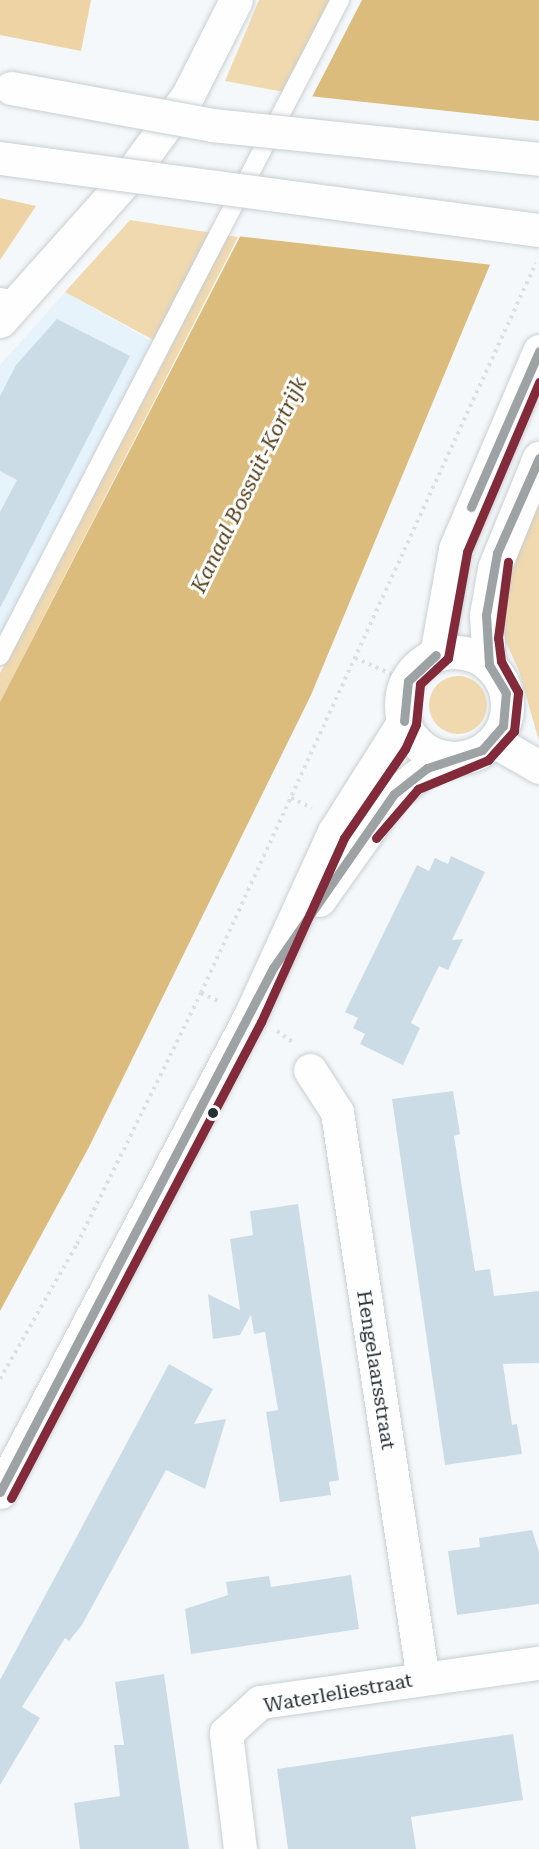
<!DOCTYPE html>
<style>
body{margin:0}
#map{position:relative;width:539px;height:1849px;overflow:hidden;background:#f5f8fa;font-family:"Roboto Serif",serif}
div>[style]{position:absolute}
.built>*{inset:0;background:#e6f3fb}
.green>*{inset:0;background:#f0d9af}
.round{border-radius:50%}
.forest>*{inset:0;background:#eed4a4}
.water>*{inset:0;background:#dcbc7c}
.pier>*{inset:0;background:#f5f8fa}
.building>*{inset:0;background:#ccdce6}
.path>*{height:4px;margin-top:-2px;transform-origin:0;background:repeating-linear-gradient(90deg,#dedfe0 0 3px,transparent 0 7.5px)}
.roads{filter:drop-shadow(0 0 2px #c8cfd3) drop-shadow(0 0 2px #c8cfd3)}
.service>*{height:18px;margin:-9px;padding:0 9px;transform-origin:9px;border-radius:9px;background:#fefefe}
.minor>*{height:33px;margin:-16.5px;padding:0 16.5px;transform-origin:16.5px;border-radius:16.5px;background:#fefefe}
.tertiary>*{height:33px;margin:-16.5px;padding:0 16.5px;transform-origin:16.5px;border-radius:16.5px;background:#fefefe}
.tertiary>.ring{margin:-16.5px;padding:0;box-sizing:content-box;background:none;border:33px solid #fefefe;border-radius:50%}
.motorway>*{height:33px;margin:-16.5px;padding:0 16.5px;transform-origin:16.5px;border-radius:16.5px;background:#fefefe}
.bridges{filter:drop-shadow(0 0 2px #c8cfd3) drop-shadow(0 0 2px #c8cfd3)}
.motorway-bridge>*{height:33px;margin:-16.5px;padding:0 16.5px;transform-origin:16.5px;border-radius:16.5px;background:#fefefe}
.bus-1>*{height:9px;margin:-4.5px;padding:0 4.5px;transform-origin:4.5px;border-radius:4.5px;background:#9da2a5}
.bus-2>*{height:9px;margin:-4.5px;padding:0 4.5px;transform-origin:4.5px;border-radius:4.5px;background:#822a3a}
.dots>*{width:16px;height:16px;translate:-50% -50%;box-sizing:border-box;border:3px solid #fff;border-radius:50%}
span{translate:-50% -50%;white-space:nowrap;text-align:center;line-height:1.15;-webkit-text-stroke:6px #fff;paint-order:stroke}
.street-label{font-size:20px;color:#263037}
.water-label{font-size:21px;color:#55411b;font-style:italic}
</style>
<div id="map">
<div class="built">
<i style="clip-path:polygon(65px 292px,153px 342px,0 635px,0 365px)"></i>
</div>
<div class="green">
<i style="clip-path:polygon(259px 0,330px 0,284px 92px,225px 81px)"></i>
<i style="clip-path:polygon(130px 220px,238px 237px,0 702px,0 673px,170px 349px,65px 292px)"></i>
<i style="clip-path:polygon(539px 497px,539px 741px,519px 671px,501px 631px,500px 595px)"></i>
<i class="round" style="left:429px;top:676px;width:58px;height:58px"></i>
</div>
<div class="forest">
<i style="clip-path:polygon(0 0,91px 0,81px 51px,0 35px)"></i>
<i style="clip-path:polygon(0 198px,36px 206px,0 260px)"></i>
</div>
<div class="water">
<i style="clip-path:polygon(362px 0,539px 0,539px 147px,311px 695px,89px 1147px,0 1311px,0 702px)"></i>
</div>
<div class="pier">
<i style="clip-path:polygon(309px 96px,539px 121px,539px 155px,493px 265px,237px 236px)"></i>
</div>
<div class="building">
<i style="clip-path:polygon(57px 319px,130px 356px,0 608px,0 512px,17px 480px,0 471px,0 396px,16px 365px)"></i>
<i style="clip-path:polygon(451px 856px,485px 872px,452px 940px,463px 939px,448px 970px,439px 966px,411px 1023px,420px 1028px,403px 1065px,360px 1044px,365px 1034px,353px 1028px,358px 1018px,345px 1012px,417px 865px,429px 871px,435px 858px,448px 864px)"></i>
<i style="clip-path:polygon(453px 1091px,460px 1134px,454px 1136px,475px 1271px,490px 1269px,494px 1296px,539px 1291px,539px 1363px,503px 1364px,512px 1425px,517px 1424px,522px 1454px,445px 1465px,392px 1099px)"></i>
<i style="clip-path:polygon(298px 1204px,339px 1480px,329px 1482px,331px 1495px,280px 1502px,266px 1412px,278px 1410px,265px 1332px,254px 1334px,251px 1315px,240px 1335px,213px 1339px,208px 1294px,240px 1310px,230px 1239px,253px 1235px,250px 1211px)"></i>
<i style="clip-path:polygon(169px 1364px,213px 1389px,194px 1424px,226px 1419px,205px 1489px,166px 1470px,82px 1625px,69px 1641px,65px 1638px,22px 1707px,40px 1718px,0 1785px,0 1680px)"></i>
<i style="clip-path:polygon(532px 1530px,539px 1552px,539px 1604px,457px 1615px,448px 1551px,480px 1547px,479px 1538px)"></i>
<i style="clip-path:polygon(351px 1575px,359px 1629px,191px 1654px,185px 1609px,228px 1595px,226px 1582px,269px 1576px,271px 1587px)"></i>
<i style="clip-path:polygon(164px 1674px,189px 1849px,80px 1849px,74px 1803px,120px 1796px,114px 1745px,124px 1745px,115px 1682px)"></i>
<i style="clip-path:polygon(513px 1734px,523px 1800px,411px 1817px,416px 1849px,288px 1849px,277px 1769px)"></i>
</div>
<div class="path">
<i style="left:355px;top:658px;width:58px;rotate:23.5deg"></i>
<i style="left:291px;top:798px;width:23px;rotate:25deg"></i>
<i style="left:201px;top:993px;width:21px;rotate:25deg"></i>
<i style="left:277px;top:1031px;width:19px;rotate:35deg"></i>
<i style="left:0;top:1379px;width:155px;rotate:-60.3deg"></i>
<i style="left:77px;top:1244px;width:280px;rotate:-63.7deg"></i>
<i style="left:201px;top:993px;width:803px;rotate:-65.35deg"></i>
</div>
<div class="roads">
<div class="service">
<i style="left:0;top:656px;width:739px;rotate:-62.6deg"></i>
</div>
<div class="minor">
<i style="left:494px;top:741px;width:52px;rotate:30deg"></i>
<i style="left:310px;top:1070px;width:50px;rotate:57.3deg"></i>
<i style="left:337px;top:1112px;width:573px;rotate:81.38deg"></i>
<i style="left:240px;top:1849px;width:117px;rotate:-96.9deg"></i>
<i style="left:226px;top:1733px;width:46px;rotate:-42.4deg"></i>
<i style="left:260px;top:1702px;width:282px;rotate:-8deg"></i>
</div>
<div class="tertiary">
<i style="left:0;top:321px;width:191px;rotate:-48.2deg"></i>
<i style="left:127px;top:179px;width:104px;rotate:-54deg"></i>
<i style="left:188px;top:95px;width:106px;rotate:-63.2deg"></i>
<i class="ring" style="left:401px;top:652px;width:73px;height:73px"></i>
<i style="left:436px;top:655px;width:108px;rotate:-79.8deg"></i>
<i style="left:455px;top:549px;width:215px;rotate:-67deg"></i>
<i style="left:489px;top:665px;width:50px;rotate:-93.4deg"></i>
<i style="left:486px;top:615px;width:48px;rotate:-80.3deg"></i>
<i style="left:494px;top:568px;width:119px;rotate:-67.8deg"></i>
<i style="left:319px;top:900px;width:130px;rotate:-54.7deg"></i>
<i style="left:394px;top:794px;width:42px;rotate:-38.2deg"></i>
<i style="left:427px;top:768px;width:28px;rotate:-18deg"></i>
<i style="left:0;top:1492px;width:538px;rotate:-62.29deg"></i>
<i style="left:250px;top:1016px;width:202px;rotate:-65.5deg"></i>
<i style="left:334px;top:832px;width:131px;rotate:-57.8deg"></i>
</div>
<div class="motorway">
<i style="left:0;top:304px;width:12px;rotate:14deg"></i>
<i style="left:537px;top:463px;width:2px;rotate:-27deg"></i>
</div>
</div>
<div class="bridges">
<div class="motorway-bridge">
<i style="left:11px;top:88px;width:204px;rotate:10.4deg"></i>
<i style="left:212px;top:125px;width:329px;rotate:5.9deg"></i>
<i style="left:0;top:158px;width:544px;rotate:7.61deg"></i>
</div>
</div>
<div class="bus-1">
<i style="left:471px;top:507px;width:170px;rotate:-66.4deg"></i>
<i style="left:404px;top:721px;width:40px;rotate:-84.3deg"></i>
<i style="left:408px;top:681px;width:38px;rotate:-43deg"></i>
<i style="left:0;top:1492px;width:591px;rotate:-62.48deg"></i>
<i style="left:273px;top:968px;width:212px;rotate:-55.2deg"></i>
<i style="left:394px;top:794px;width:42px;rotate:-38.2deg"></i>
<i style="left:427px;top:768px;width:58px;rotate:-18.1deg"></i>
<i style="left:482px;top:750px;width:32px;rotate:-49deg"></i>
<i style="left:503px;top:726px;width:33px;rotate:-85deg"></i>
<i style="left:506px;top:693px;width:33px;rotate:-121deg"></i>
<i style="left:489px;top:665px;width:50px;rotate:-93.4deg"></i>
<i style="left:486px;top:615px;width:63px;rotate:-79.9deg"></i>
<i style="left:497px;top:553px;width:104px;rotate:-66.1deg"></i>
</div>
<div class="bus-2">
<i style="left:376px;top:838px;width:65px;rotate:-49.4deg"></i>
<i style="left:418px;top:789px;width:76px;rotate:-22.5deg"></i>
<i style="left:488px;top:760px;width:39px;rotate:-48deg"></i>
<i style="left:514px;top:731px;width:39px;rotate:-84deg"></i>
<i style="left:518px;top:692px;width:35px;rotate:-119deg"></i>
<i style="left:501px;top:661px;width:23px;rotate:-97deg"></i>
<i style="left:498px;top:638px;width:77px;rotate:-82.5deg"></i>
<i style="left:11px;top:1498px;width:538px;rotate:-62.29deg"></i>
<i style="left:261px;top:1022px;width:202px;rotate:-65.7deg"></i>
<i style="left:344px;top:838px;width:108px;rotate:-55.6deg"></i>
<i style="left:405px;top:749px;width:27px;rotate:-66deg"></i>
<i style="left:416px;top:724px;width:40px;rotate:-84.3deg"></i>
<i style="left:420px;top:684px;width:38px;rotate:-43deg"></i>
<i style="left:448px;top:658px;width:108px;rotate:-79.8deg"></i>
<i style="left:467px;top:552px;width:185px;rotate:-67deg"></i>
</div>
<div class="dots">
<i style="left:213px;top:1113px;background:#263037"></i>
</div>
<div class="street-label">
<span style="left:376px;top:1370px;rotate:81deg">Hengelaarsstraat</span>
<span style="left:338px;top:1693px;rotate:-10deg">Waterleliestraat</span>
</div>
<div class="water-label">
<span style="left:249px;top:485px;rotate:-64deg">Kanaal Bossuit-Kortrijk</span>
</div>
</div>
